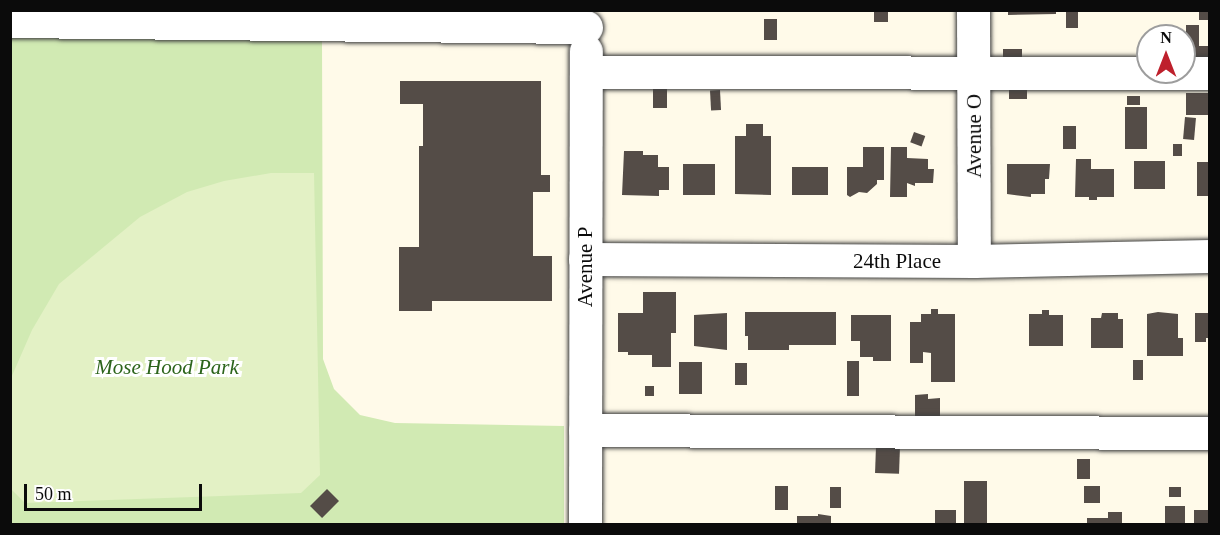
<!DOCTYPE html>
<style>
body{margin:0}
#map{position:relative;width:1220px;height:535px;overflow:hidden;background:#fffae9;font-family:Georgia,serif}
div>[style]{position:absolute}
.green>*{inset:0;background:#d1eab3}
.pitch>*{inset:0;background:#e3f1c5}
.building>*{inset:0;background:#544c47;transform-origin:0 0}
.roads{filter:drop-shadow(0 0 2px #3e3e3e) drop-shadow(0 0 2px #3e3e3e)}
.minor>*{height:33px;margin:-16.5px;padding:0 16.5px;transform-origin:16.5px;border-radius:16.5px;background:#fff}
span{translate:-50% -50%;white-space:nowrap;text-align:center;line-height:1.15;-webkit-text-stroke:6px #fff;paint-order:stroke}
.street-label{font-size:21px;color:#0b0b0b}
.park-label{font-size:21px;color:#2c641b;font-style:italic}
.frame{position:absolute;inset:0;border:12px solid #0b0b0b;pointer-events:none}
.north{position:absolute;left:1136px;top:24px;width:60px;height:60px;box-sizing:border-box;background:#fff;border:2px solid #9d9d9d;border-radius:50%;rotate:0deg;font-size:16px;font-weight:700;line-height:24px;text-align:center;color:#0b0b0b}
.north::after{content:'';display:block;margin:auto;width:21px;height:27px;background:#be202c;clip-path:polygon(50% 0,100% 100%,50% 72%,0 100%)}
.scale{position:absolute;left:24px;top:484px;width:178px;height:27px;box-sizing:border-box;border:3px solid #0b0b0b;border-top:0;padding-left:8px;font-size:18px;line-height:21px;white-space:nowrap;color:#0b0b0b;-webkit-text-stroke:4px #fff;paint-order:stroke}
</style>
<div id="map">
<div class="green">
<i style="clip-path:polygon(10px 36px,322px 36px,323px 359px,334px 389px,360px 415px,395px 423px,564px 426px,564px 524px,11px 524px)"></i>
</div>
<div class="pitch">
<i style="clip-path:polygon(271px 173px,314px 173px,320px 475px,301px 493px,25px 503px,11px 489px,11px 378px,32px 330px,59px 284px,140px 217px,187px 192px,224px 181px)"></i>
</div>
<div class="building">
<i style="left:874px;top:10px;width:14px;height:12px"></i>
<i style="clip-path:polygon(1008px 10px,1056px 10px,1056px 14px,1008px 15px)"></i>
<i style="left:1066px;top:10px;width:12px;height:18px"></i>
<i style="left:1199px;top:10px;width:11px;height:10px"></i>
<i style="left:764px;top:19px;width:13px;height:21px"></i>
<i style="clip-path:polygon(1186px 25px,1199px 25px,1199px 46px,1210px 46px,1210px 59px,1186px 59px)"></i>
<i style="left:1003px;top:49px;width:19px;height:12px"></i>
<i style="clip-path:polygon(400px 81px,541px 81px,541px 175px,550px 175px,550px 192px,533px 192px,533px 256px,552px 256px,552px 301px,432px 301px,432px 311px,399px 311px,399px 247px,419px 247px,419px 146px,423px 146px,423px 104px,400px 104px)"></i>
<i style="left:653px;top:88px;width:14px;height:20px"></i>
<i style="left:1009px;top:88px;width:18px;height:11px"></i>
<i style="left:720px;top:90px;width:20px;height:10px;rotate:87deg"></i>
<i style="left:1186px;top:93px;width:24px;height:22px"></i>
<i style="left:1127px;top:96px;width:13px;height:9px"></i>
<i style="left:1125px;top:107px;width:22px;height:42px"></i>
<i style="left:1185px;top:117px;width:11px;height:22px;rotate:5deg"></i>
<i style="clip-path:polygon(746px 124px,763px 124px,763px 136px,771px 136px,771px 195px,735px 194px,735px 136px,746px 136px)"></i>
<i style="left:1063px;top:126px;width:13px;height:23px"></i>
<i style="left:914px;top:132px;width:12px;height:11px;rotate:20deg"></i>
<i style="left:1173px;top:144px;width:9px;height:12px"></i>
<i style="clip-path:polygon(863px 147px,884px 147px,884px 180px,877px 180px,877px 184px,867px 193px,859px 192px,850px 197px,847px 195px,847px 167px,863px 167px)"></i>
<i style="clip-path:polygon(891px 147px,907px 147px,907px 158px,928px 159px,928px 169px,934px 169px,933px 183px,915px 183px,915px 186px,907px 183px,907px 197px,890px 197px)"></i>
<i style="clip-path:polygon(624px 151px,643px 151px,643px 155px,658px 155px,658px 167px,669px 167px,669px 190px,659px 190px,659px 196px,622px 195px)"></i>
<i style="clip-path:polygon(1076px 159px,1091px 159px,1091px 169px,1114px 169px,1114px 197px,1097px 197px,1097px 200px,1089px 200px,1089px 197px,1075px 197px)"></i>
<i style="left:1134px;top:161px;width:31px;height:28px"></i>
<i style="left:1197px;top:162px;width:13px;height:34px"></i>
<i style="left:683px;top:164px;width:32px;height:31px"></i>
<i style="clip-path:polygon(1007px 164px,1050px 164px,1049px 179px,1045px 179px,1045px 194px,1031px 194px,1031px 197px,1007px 194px)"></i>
<i style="left:792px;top:167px;width:36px;height:28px"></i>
<i style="clip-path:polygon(643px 292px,676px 292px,676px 333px,671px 333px,671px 367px,652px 367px,652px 355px,628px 355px,628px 352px,618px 352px,618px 313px,643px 313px)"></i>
<i style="clip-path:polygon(931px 309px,938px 309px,938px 314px,955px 314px,955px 382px,931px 382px,931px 353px,923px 352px,923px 363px,910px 363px,910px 322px,921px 322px,921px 314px,931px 314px)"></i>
<i style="clip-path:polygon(1042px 310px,1049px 310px,1049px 315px,1063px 315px,1063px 346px,1029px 346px,1029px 314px,1042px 314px)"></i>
<i style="clip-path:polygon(745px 312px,836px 312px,836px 345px,789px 345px,789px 350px,748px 350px,748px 336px,745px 336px)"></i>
<i style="clip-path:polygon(1158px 312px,1178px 314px,1178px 338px,1183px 338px,1183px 356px,1147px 356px,1147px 314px)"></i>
<i style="clip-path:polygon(727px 313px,727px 350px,694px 346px,694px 315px)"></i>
<i style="clip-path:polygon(1102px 313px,1118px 313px,1118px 319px,1123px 319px,1123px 348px,1091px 348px,1091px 318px,1101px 318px)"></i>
<i style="clip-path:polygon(1195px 313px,1210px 313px,1210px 338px,1206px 338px,1206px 342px,1195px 342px)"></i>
<i style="clip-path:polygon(851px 315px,891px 315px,891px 361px,873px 361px,873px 357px,860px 357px,860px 341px,851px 341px)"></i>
<i style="left:1133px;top:360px;width:10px;height:20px"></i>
<i style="left:847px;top:361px;width:12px;height:35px"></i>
<i style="left:679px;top:362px;width:23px;height:32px"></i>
<i style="left:735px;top:363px;width:12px;height:22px"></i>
<i style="left:645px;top:386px;width:9px;height:10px"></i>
<i style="clip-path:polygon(928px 394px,928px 399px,940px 398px,940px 422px,915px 422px,915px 395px)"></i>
<i style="left:876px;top:446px;width:24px;height:27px;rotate:2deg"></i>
<i style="left:1090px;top:459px;width:20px;height:13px;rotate:90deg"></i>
<i style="left:964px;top:481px;width:23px;height:43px"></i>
<i style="left:775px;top:486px;width:13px;height:24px"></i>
<i style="left:1084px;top:486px;width:16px;height:17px"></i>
<i style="left:830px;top:487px;width:11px;height:21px"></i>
<i style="left:1169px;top:487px;width:12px;height:10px"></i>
<i style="left:327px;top:489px;width:17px;height:24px;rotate:45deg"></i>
<i style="left:1165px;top:506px;width:20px;height:18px"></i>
<i style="left:935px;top:510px;width:21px;height:14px"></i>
<i style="left:1194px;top:510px;width:16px;height:14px"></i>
<i style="clip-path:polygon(1108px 512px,1122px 512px,1122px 524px,1087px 524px,1087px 518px,1108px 518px)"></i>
<i style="clip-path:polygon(818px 514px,831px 516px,831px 524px,797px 524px,797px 516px,818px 516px)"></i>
</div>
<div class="roads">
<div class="minor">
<i style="left:973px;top:10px;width:251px;rotate:89.8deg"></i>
<i style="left:10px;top:21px;width:576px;rotate:0.6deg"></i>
<i style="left:586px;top:72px;width:624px;rotate:0.09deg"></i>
<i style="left:585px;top:259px;width:389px;rotate:0.3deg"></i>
<i style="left:974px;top:261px;width:236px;rotate:-1.2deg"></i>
<i style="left:585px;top:430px;width:625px;rotate:0.28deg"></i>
<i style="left:585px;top:524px;width:473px;rotate:-89.9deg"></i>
</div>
</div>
<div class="street-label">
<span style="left:974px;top:136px;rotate:-90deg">Avenue O</span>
<span style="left:897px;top:261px">24th Place</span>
<span style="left:585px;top:267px;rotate:-90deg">Avenue P</span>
</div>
<div class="park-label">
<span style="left:167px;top:367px">Mose Hood Park</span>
</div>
<div class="frame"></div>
<div class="north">N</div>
<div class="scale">50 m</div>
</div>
